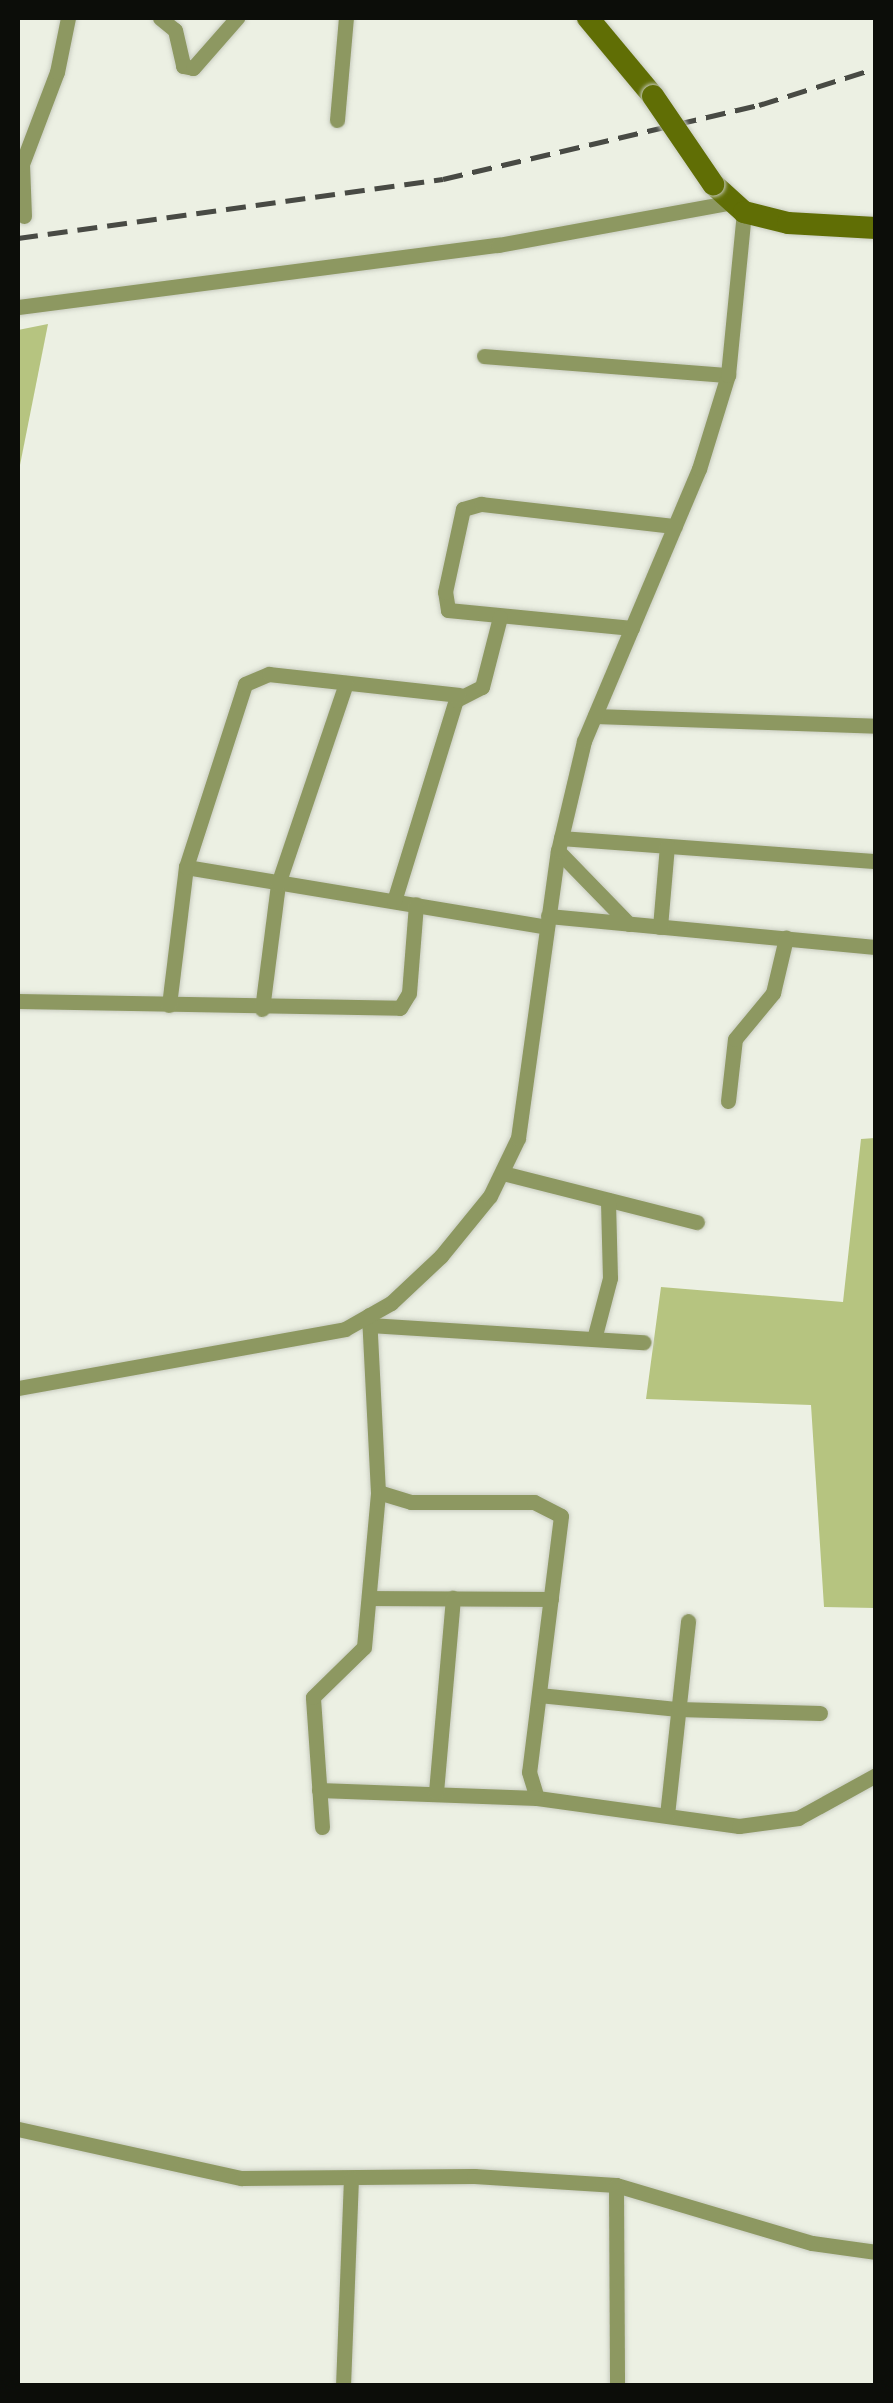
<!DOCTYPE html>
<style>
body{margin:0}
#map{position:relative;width:893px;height:2403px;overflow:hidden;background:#ecf0e3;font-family:"Crimson Pro",serif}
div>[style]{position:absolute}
.green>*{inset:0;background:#b6c480}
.roads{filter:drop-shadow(0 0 2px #c8ccc0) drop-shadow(0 0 2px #c8ccc0)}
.minor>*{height:15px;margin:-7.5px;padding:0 7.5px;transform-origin:7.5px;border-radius:7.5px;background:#8d9861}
.secondary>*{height:22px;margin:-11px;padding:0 11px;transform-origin:11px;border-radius:11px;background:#606e05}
.rail>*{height:5px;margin-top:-2.5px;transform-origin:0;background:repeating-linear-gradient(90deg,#484a44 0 20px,transparent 0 30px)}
.bridges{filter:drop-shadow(0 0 2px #c8ccc0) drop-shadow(0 0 2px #c8ccc0)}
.secondary-bridge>*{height:22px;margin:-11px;padding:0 11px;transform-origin:11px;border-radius:11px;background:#606e05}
span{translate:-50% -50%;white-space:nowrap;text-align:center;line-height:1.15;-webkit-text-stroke:10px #fff;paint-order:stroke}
.frame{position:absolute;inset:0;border:20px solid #0c0d09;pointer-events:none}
</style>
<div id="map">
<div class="green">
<i style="clip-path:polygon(48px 324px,18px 475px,18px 330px)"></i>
<i style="clip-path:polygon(875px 1138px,875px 1608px,824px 1607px,811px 1405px,646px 1399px,661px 1287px,843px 1302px,861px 1139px)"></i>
</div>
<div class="roads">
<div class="minor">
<i style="left:160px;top:18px;width:19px;rotate:39deg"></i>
<i style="left:175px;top:30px;width:37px;rotate:77deg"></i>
<i style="left:183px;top:66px;width:10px;rotate:11deg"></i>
<i style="left:193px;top:68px;width:67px;rotate:-48.7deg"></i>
<i style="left:337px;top:120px;width:102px;rotate:-85deg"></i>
<i style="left:24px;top:216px;width:52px;rotate:-92.2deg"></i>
<i style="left:22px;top:164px;width:98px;rotate:-69.2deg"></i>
<i style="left:57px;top:72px;width:55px;rotate:-78.5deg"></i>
<i style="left:18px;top:307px;width:484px;rotate:-7.4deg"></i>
<i style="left:498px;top:245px;width:239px;rotate:-10.4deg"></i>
<i style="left:484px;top:356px;width:245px;rotate:4.5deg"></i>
<i style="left:632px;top:628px;width:185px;rotate:-174.4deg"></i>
<i style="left:448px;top:610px;width:18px;rotate:-99deg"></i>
<i style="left:445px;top:592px;width:85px;rotate:-77.8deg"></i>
<i style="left:463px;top:509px;width:19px;rotate:-16deg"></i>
<i style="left:481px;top:504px;width:195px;rotate:6.5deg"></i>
<i style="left:595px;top:716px;width:281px;rotate:2deg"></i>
<i style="left:561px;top:838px;width:316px;rotate:4.2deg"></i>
<i style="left:558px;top:851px;width:102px;rotate:45.8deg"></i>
<i style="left:186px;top:867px;width:366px;rotate:9.4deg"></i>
<i style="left:394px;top:901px;width:210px;rotate:-72.9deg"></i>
<i style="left:456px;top:700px;width:29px;rotate:-27deg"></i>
<i style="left:482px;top:687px;width:72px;rotate:-75.6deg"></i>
<i style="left:548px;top:916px;width:329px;rotate:5.4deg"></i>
<i style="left:660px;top:927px;width:81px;rotate:-85.1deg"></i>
<i style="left:18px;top:1001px;width:382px;rotate:1deg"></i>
<i style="left:400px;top:1008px;width:17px;rotate:-59deg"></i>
<i style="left:409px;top:993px;width:89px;rotate:-85.5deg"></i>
<i style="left:169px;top:1005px;width:139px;rotate:-83deg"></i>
<i style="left:186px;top:867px;width:192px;rotate:-72.1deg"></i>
<i style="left:245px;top:684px;width:26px;rotate:-23deg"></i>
<i style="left:269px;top:674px;width:191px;rotate:6.3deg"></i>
<i style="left:262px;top:1009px;width:126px;rotate:-82.7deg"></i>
<i style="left:278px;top:884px;width:212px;rotate:-71.3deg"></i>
<i style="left:728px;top:1101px;width:62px;rotate:-83.6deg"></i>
<i style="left:735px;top:1039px;width:60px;rotate:-50.4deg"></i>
<i style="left:773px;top:993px;width:57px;rotate:-76.7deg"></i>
<i style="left:503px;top:1173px;width:200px;rotate:14.2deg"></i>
<i style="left:369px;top:1315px;width:177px;rotate:87.1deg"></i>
<i style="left:378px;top:1492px;width:34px;rotate:17deg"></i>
<i style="left:411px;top:1502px;width:123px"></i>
<i style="left:534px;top:1502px;width:30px;rotate:27deg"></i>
<i style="left:561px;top:1516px;width:258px;rotate:97.1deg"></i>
<i style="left:529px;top:1772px;width:27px;rotate:73deg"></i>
<i style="left:537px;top:1798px;width:204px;rotate:7.9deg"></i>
<i style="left:739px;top:1826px;width:60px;rotate:-7.7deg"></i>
<i style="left:798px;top:1818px;width:89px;rotate:-28.9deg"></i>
<i style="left:369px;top:1325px;width:275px;rotate:3.6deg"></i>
<i style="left:594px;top:1339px;width:63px;rotate:-75.3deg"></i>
<i style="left:610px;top:1278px;width:78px;rotate:-91.5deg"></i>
<i style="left:18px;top:1388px;width:332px;rotate:-10.2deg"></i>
<i style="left:345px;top:1329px;width:53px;rotate:-29.5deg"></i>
<i style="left:391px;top:1303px;width:69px;rotate:-43.2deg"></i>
<i style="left:441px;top:1256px;width:77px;rotate:-50.8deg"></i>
<i style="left:490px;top:1196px;width:64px;rotate:-64.2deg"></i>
<i style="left:518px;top:1138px;width:290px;rotate:-82.1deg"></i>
<i style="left:558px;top:851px;width:113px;rotate:-76.7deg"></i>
<i style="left:584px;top:741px;width:295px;rotate:-67.1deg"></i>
<i style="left:699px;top:469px;width:98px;rotate:-72.9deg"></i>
<i style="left:728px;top:375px;width:164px;rotate:-84.4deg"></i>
<i style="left:370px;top:1598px;width:181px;rotate:0.3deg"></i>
<i style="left:539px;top:1695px;width:140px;rotate:5.8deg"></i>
<i style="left:678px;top:1709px;width:142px;rotate:1.6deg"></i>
<i style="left:319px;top:1790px;width:218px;rotate:2.1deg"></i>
<i style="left:436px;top:1792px;width:195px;rotate:-85deg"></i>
<i style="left:667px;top:1815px;width:195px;rotate:-83.8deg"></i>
<i style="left:322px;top:1827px;width:130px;rotate:-94deg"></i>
<i style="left:313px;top:1697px;width:71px;rotate:-44.4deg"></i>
<i style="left:364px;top:1647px;width:156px;rotate:-84.8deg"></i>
<i style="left:18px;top:2129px;width:228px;rotate:12.4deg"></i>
<i style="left:241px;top:2178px;width:233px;rotate:-0.5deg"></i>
<i style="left:474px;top:2176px;width:142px;rotate:3.6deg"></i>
<i style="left:616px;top:2185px;width:204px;rotate:16.5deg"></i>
<i style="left:812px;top:2243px;width:65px;rotate:8deg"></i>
<i style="left:616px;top:2185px;width:201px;rotate:89.7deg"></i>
<i style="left:343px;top:2386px;width:208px;rotate:-87.8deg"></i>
</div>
<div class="secondary">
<i style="left:588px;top:18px;width:102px;rotate:50.2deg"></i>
<i style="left:713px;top:184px;width:42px;rotate:42.1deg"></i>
<i style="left:744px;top:212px;width:45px;rotate:14deg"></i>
<i style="left:788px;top:223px;width:88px;rotate:3.3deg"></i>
</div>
</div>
<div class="rail">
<i style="left:18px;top:238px;width:429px;rotate:-7.9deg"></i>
<i style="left:443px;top:179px;width:325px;rotate:-13.2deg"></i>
<i style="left:759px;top:105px;width:123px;rotate:-17.5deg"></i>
</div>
<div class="bridges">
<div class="secondary-bridge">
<i style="left:653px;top:96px;width:107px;rotate:55.7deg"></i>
</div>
</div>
<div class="frame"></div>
</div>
